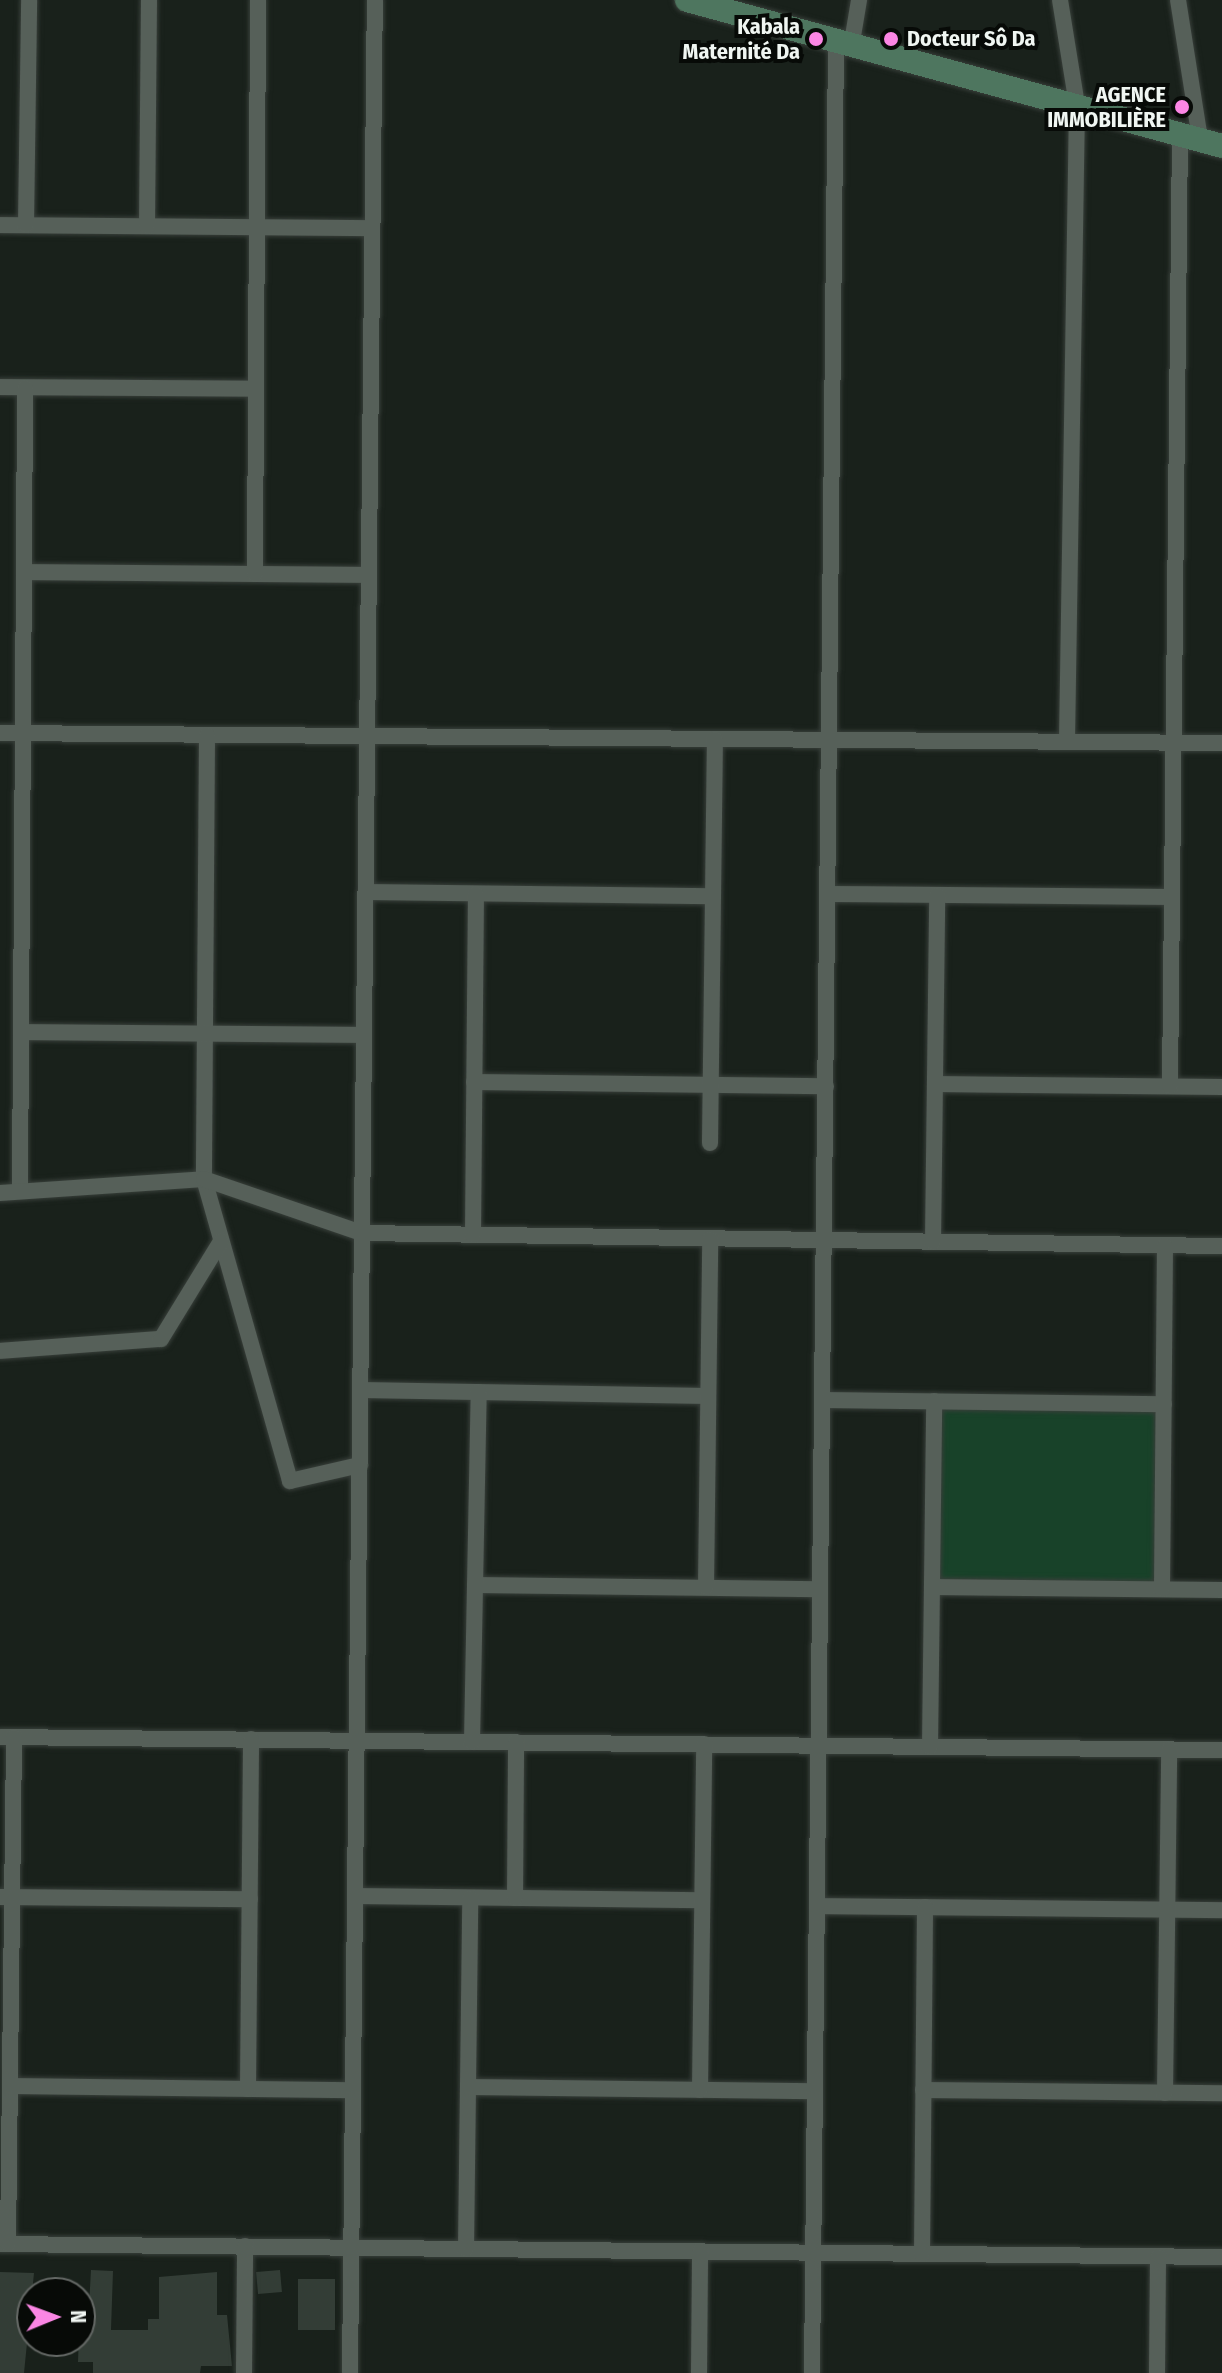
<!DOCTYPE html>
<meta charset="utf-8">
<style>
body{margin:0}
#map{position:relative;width:1222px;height:2373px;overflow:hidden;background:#19211b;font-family:"Fira Sans Condensed",sans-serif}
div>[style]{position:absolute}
.green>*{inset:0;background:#184229;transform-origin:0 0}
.building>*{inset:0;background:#333d36;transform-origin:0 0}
.roads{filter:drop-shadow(0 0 2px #383f3a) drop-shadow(0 0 2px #383f3a)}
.minor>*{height:16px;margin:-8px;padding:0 8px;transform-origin:8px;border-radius:8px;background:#566059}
.secondary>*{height:24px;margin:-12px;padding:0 12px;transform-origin:12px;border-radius:12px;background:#4e765f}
.dots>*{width:22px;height:22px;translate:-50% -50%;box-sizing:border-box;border:4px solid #070a07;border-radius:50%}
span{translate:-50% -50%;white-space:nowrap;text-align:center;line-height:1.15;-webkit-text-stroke:8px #070a07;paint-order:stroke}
.poi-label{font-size:22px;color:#f0f6f2;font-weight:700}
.right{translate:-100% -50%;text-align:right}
.left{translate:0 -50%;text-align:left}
.north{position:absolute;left:16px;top:2277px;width:80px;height:80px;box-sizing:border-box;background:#070a07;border:2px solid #646865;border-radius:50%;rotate:89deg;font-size:22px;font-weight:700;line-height:32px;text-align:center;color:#f0f6f2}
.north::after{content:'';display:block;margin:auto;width:28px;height:36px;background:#fb86e4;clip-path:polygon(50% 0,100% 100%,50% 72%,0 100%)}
</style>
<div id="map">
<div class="green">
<i style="left:936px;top:1407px;width:225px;height:172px;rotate:1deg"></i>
</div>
<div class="building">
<i style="clip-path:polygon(91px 2270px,113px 2271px,111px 2330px,148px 2330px,148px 2319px,159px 2319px,159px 2277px,217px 2272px,217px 2315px,227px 2315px,232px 2366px,201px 2366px,200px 2373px,93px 2373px,93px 2362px,78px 2362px,80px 2306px,89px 2306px)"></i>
<i style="left:280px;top:2270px;width:22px;height:24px;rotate:85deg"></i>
<i style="clip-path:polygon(0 2272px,34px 2273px,24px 2373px,0 2373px)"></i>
<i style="left:298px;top:2279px;width:37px;height:51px"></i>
</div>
<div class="roads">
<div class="minor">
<i style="left:1060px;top:0;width:106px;rotate:80.8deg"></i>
<i style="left:1077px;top:105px;width:637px;rotate:90.9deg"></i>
<i style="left:1178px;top:0;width:141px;rotate:81deg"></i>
<i style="left:852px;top:42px;width:43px;rotate:-80.5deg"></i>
<i style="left:0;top:225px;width:372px;rotate:0.5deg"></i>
<i style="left:26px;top:225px;width:225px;rotate:-89.2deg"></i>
<i style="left:147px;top:226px;width:226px;rotate:-89.5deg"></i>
<i style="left:0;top:387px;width:256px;rotate:0.4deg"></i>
<i style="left:24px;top:572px;width:345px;rotate:0.5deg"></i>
<i style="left:255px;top:574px;width:574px;rotate:-89.7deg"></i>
<i style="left:0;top:733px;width:1222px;rotate:0.47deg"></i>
<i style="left:207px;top:735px;width:444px;rotate:90.4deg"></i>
<i style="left:204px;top:1179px;width:314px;rotate:74.1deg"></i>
<i style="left:290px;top:1481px;width:72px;rotate:-12.9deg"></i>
<i style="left:366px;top:892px;width:347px;rotate:0.7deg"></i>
<i style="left:828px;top:894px;width:344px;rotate:0.5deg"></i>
<i style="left:21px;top:1032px;width:343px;rotate:0.5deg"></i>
<i style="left:474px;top:1082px;width:352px;rotate:0.7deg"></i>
<i style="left:935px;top:1084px;width:287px;rotate:0.6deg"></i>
<i style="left:1170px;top:1086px;width:952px;rotate:-89.4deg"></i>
<i style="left:710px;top:1143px;width:404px;rotate:-89.3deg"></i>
<i style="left:20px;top:1191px;width:803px;rotate:-89.64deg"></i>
<i style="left:0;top:1193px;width:204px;rotate:-3.9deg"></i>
<i style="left:204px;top:1179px;width:167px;rotate:18.9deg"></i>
<i style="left:362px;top:1233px;width:860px;rotate:0.87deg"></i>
<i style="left:473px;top:1235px;width:341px;rotate:-89.5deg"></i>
<i style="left:933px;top:1242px;width:347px;rotate:-89.3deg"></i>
<i style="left:0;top:1351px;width:161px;rotate:-4.3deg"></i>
<i style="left:161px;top:1339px;width:115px;rotate:-58.5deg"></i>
<i style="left:361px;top:1390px;width:347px;rotate:1deg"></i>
<i style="left:822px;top:1400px;width:342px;rotate:0.7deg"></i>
<i style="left:475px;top:1585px;width:345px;rotate:0.7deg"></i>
<i style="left:706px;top:1587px;width:348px;rotate:-89.3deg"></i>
<i style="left:932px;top:1587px;width:290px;rotate:0.6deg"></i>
<i style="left:1162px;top:1589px;width:343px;rotate:-89.5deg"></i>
<i style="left:0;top:1737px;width:1222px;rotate:0.61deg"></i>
<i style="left:472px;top:1742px;width:350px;rotate:-88.9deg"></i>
<i style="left:930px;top:1747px;width:346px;rotate:-89.3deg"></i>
<i style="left:355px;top:1896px;width:347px;rotate:0.7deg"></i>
<i style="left:0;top:1897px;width:250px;rotate:0.5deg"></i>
<i style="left:515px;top:1898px;width:156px;rotate:-89.6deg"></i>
<i style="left:817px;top:1906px;width:405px;rotate:0.6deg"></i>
<i style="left:10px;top:2086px;width:343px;rotate:0.7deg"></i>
<i style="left:468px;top:2087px;width:347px;rotate:0.7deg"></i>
<i style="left:248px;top:2089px;width:350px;rotate:-89.5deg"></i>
<i style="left:700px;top:2090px;width:346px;rotate:-89.3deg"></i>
<i style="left:923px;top:2090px;width:299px;rotate:0.6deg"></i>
<i style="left:1165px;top:2093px;width:344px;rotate:-89.3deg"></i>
<i style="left:0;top:2244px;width:1222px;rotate:0.61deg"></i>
<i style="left:8px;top:2244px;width:507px;rotate:-89.32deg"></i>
<i style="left:466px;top:2249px;width:351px;rotate:-89.3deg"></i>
<i style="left:922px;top:2254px;width:347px;rotate:-89.5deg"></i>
<i style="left:244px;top:2373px;width:127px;rotate:-89.5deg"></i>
<i style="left:350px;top:2373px;width:2373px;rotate:-89.4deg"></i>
<i style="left:699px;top:2373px;width:122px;rotate:-89.5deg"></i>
<i style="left:812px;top:2373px;width:2334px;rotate:-89.41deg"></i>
<i style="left:1157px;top:2373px;width:116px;rotate:-89.5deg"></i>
</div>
<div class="secondary">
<i style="left:687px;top:0;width:555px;rotate:15.26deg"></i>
</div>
</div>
<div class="dots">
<i style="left:816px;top:39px;background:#fb86e4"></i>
<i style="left:891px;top:39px;background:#fb86e4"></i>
<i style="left:1182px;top:107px;background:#fb86e4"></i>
</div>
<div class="poi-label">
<span class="right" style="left:800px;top:39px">Kabala<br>Maternité Da</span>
<span class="left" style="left:907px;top:39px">Docteur Sô Da</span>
<span class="right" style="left:1166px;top:107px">AGENCE<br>IMMOBILIÈRE</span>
</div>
<div class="north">N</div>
</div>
